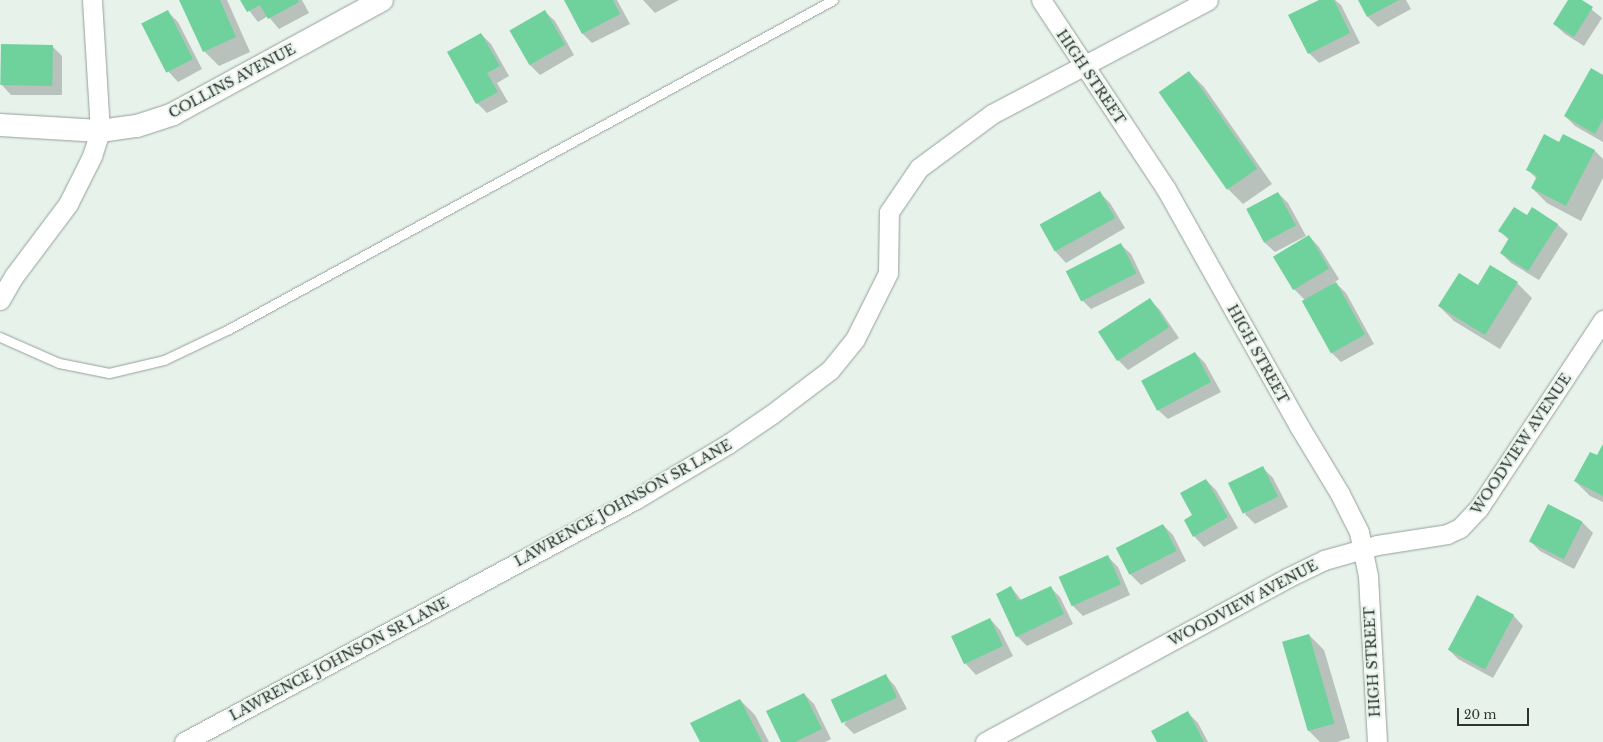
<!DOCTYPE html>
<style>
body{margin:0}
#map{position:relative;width:1603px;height:742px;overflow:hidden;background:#e6f2ea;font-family:"Libre Baskerville",serif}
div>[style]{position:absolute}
.shadow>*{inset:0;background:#0003}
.building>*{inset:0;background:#6fd29c;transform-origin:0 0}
.roads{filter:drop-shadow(0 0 1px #95a099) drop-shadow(0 0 1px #95a099)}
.service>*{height:9px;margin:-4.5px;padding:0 4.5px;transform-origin:4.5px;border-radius:4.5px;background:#fff}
.minor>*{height:19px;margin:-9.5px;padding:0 9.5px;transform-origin:9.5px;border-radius:9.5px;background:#fff}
.tertiary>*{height:22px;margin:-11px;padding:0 11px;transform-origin:11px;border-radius:11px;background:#fff}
span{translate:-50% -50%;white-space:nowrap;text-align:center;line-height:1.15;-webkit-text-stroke:4px #e6f2ea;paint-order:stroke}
.street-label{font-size:14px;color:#2f3431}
.scale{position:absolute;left:1457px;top:708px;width:72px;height:18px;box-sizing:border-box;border:2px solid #2f3431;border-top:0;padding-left:5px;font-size:12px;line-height:14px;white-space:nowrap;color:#2f3431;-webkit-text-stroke:3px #e6f2ea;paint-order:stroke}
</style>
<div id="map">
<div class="shadow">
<i style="clip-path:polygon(180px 0,227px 0,250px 52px,219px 66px,204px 51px)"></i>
<i style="clip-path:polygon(241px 0,302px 0,309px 13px,279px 29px,268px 16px,258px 22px)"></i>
<i style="clip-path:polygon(565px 0,617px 0,630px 24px,592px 43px,582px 33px)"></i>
<i style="clip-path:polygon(643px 0,679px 0,655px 13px)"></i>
<i style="clip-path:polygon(1321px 0,1335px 0,1341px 5px,1360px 43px,1319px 63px,1309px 53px)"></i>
<i style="clip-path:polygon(1359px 0,1406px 0,1411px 9px,1378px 27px,1368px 17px)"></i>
<i style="clip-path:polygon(1570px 0,1580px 0,1602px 18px,1584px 46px,1565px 34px,1554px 24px)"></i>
<i style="clip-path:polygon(544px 11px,555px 21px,574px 55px,540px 75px,530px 65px)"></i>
<i style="clip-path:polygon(168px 12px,178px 22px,202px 69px,178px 82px,168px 71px)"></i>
<i style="clip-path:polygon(481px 34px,491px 44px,509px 76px,497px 83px,508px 102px,487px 113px,477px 103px,448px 52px)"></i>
<i style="clip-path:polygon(52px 46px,62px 56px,62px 95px,11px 95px,1px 84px)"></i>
<i style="clip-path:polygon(1189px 72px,1204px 87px,1272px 184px,1243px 204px,1228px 189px)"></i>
<i style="clip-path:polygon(1603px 76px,1603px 142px,1575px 126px,1565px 116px)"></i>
<i style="clip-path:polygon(1560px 143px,1594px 150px,1603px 159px,1603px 178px,1581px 221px,1547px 203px,1532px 188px,1537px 179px,1527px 169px)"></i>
<i style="clip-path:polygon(1099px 192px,1110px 203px,1125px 228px,1066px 263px,1056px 252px,1041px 227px)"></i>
<i style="clip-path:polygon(1278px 193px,1288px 203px,1306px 236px,1275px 252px,1264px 242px)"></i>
<i style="clip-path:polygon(1528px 216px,1557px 224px,1568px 234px,1539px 280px,1511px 263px,1501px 253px,1509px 240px,1500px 231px)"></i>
<i style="clip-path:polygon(1309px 236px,1319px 247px,1339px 279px,1331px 285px,1336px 283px,1346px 293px,1374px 344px,1341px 362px,1331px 352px,1305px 300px,1294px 289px)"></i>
<i style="clip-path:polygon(1120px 244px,1131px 254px,1145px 283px,1091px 309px,1081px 299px)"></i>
<i style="clip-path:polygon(1517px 283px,1532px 298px,1500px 349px,1454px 321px,1439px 306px)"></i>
<i style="clip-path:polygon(1150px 300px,1160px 310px,1179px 338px,1128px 370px,1118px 360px)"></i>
<i style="clip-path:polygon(1195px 353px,1205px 363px,1221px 392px,1168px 419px,1157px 409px)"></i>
<i style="clip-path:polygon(1603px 446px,1603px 502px,1590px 496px,1575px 481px,1597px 457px)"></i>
<i style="clip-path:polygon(1263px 468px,1273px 478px,1288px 507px,1255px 524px,1245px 514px)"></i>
<i style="clip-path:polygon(1206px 480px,1216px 490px,1238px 528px,1204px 547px,1194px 536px,1185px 520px,1194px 515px)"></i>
<i style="clip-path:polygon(1548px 505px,1583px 523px,1593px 533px,1574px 569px,1540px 551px,1530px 541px)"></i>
<i style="clip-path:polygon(1163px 525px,1173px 535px,1186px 561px,1141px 585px,1131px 575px,1117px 549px)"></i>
<i style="clip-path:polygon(1108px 557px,1118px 567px,1130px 595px,1083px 616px,1073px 606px,1060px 578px)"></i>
<i style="clip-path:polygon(1011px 587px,1022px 601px,1050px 587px,1060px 597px,1073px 624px,1027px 646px,1017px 636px)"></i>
<i style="clip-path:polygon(1513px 615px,1523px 626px,1493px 678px,1458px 659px,1448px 649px)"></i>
<i style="clip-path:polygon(990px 619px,1000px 630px,1013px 656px,976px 675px,966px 664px)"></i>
<i style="clip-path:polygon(1309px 635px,1324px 650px,1350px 738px,1337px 742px,1320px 742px,1309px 731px,1284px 643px)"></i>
<i style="clip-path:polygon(885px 675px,895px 686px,907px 709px,854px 734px,844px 724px)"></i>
<i style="clip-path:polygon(804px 694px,814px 704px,831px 739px,825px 742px,782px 742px)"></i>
<i style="clip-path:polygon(740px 700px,755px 715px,769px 742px,701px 742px)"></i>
<i style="clip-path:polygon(1188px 713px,1198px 723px,1208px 742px,1158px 742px)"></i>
</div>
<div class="building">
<i style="clip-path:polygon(179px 0,220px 0,236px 37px,203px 52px)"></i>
<i style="clip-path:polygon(240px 0,298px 0,299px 2px,268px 19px,260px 5px,247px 12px)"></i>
<i style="clip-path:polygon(564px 0,613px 0,620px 14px,582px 34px)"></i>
<i style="clip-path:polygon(1319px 0,1334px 0,1350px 33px,1308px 54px,1288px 15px)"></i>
<i style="clip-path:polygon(1358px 0,1399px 0,1367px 17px)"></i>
<i style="clip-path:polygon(1568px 0,1582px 0,1593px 7px,1574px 37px,1553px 24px)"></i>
<i style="left:168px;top:10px;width:55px;height:30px;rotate:63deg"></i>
<i style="left:545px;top:10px;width:40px;height:41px;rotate:60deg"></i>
<i style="clip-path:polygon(481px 33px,500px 66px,487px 73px,498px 92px,476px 104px,447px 52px)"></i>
<i style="left:1px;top:44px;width:52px;height:41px;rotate:1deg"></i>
<i style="clip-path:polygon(1591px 68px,1603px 75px,1603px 119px,1595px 134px,1564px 116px)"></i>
<i style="left:1189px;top:71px;width:119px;height:37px;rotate:55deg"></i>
<i style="clip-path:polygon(1544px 134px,1559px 142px,1563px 134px,1595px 150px,1566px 206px,1531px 188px,1537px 176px,1526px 170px)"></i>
<i style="left:1100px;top:191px;width:31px;height:69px;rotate:61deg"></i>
<i style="left:1278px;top:192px;width:38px;height:36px;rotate:62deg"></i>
<i style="clip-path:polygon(1514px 207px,1527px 215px,1532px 207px,1558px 224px,1528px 271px,1500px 253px,1509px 238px,1498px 231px)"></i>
<i style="left:1309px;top:235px;width:39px;height:42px;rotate:59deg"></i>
<i style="left:1121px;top:243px;width:34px;height:62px;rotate:63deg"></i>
<i style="clip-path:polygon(1490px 265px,1518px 282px,1485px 335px,1438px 306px,1459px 273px,1478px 285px)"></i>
<i style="left:1336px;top:282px;width:60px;height:39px;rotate:61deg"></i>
<i style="left:1150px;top:298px;width:35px;height:62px;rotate:57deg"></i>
<i style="left:1195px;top:352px;width:34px;height:61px;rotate:62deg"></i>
<i style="clip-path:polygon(1603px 444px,1603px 496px,1574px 481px,1590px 452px,1597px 455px)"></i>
<i style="left:1263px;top:466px;width:34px;height:39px;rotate:64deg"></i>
<i style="clip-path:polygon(1206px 479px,1228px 517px,1193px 537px,1184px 520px,1192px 515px,1180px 493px)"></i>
<i style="left:1548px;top:504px;width:39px;height:42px;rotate:27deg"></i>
<i style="left:1163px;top:524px;width:30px;height:53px;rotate:63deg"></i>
<i style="left:1108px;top:555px;width:32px;height:54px;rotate:66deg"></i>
<i style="clip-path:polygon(1011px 586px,1018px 601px,1051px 586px,1064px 614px,1016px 637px,996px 594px)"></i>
<i style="left:1477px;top:595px;width:42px;height:62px;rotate:28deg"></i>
<i style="left:990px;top:618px;width:31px;height:43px;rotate:65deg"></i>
<i style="left:1309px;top:634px;width:93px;height:28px;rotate:74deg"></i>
<i style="left:886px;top:674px;width:26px;height:61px;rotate:65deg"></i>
<i style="clip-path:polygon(804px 693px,822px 729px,795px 742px,781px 742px,766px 711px)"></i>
<i style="clip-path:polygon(740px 699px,762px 742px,700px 742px,690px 723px)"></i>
<i style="clip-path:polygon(1188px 711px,1204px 742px,1157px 742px,1151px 731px)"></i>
</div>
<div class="roads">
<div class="service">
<i style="left:0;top:337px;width:64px;rotate:23.8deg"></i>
<i style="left:59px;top:363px;width:51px;rotate:11.3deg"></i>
<i style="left:109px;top:373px;width:57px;rotate:-13.3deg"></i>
<i style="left:164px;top:360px;width:72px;rotate:-25.5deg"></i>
<i style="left:229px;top:329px;width:688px;rotate:-28.58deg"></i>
</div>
<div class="minor">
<i style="left:1041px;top:0;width:227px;rotate:56.5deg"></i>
<i style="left:1166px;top:189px;width:272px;rotate:60.7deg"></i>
<i style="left:1299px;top:426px;width:79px;rotate:58.9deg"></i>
<i style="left:1340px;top:494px;width:42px;rotate:63.4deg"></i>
<i style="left:1359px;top:532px;width:45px;rotate:78.4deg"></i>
<i style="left:1368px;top:576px;width:166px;rotate:86.9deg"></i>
<i style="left:0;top:300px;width:28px;rotate:-60deg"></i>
<i style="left:14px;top:276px;width:90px;rotate:-53.1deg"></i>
<i style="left:68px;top:204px;width:54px;rotate:-63.4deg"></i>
<i style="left:92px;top:156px;width:26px;rotate:-72deg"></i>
<i style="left:100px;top:131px;width:131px;rotate:-93.5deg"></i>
<i style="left:184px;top:742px;width:513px;rotate:-28.26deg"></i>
<i style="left:636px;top:499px;width:107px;rotate:-30.9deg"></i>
<i style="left:728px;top:444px;width:53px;rotate:-34.3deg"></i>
<i style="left:772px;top:414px;width:73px;rotate:-37.2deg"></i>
<i style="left:830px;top:370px;width:40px;rotate:-51deg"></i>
<i style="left:855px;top:339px;width:74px;rotate:-63.4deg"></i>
<i style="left:888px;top:273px;width:61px;rotate:-89.1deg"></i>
<i style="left:889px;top:212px;width:53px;rotate:-55.7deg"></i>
<i style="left:919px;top:168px;width:91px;rotate:-36.5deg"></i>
<i style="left:992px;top:114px;width:244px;rotate:-27.8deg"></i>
<i style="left:985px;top:742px;width:344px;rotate:-28.5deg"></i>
<i style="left:1287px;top:578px;width:41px;rotate:-25.9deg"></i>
<i style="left:1324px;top:560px;width:55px;rotate:-15.8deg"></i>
<i style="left:1377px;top:545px;width:71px;rotate:-8.9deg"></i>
<i style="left:1447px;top:534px;width:14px;rotate:-25deg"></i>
<i style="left:1460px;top:528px;width:26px;rotate:-47deg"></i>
<i style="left:1478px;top:509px;width:227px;rotate:-56.5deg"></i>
</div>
<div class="tertiary">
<i style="left:0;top:125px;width:100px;rotate:3.4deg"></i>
<i style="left:100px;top:131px;width:37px;rotate:-8deg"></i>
<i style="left:137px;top:126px;width:38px;rotate:-18deg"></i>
<i style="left:173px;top:114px;width:238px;rotate:-28.6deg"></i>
</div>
</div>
<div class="street-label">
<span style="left:1091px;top:77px;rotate:56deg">HIGH STREET</span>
<span style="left:232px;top:81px;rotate:-28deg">COLLINS AVENUE</span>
<span style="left:1258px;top:354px;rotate:61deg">HIGH STREET</span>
<span style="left:1521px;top:444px;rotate:-56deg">WOODVIEW AVENUE</span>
<span style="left:623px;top:503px;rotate:-29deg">LAWRENCE JOHNSON SR LANE</span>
<span style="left:1243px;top:603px;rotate:-28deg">WOODVIEW AVENUE</span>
<span style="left:339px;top:659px;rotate:-28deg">LAWRENCE JOHNSON SR LANE</span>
<span style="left:1372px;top:662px;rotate:-93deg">HIGH STREET</span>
</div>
<div class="scale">20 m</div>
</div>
